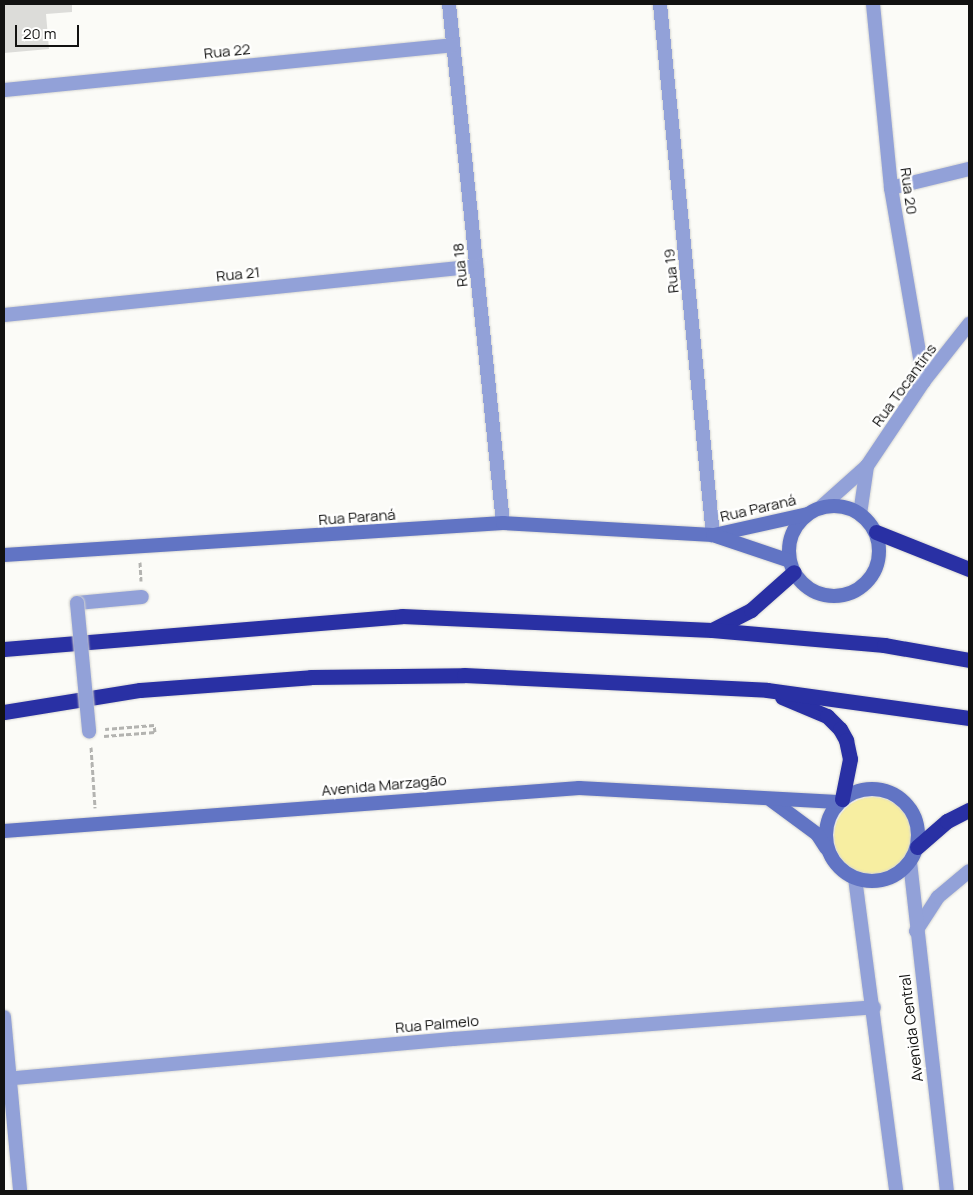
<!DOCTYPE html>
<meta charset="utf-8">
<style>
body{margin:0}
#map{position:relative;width:973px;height:1195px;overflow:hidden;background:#fbfbf7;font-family:Manrope,sans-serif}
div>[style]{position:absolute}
.green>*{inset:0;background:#f7eea1}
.round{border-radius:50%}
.building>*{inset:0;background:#dcdcd9}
.path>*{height:3px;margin-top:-1.5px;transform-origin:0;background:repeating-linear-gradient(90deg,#b3b3b0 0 5px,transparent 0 7.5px)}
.roads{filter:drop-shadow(0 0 1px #d6d6d2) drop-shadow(0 0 1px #d6d6d2)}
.pedestrian>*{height:14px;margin:-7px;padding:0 7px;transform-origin:7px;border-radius:7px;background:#92a1d8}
.minor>*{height:14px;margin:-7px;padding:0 7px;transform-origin:7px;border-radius:7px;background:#92a1d8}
.tertiary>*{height:14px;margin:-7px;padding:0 7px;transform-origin:7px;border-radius:7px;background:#92a1d8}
.secondary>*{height:14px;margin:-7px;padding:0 7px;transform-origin:7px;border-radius:7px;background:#6174c4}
.secondary>.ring{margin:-7px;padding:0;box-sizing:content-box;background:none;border:14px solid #6174c4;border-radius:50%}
.motorway>*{height:15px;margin:-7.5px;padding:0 7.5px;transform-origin:7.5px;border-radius:7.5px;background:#2930a4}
.bridges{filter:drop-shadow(0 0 1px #d6d6d2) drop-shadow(0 0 1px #d6d6d2)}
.pedestrian-bridge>*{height:14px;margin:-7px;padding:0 7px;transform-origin:7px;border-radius:7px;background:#92a1d8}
span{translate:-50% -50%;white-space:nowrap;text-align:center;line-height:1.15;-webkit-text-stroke:4.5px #fffffe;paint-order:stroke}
.street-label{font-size:15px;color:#121211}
.frame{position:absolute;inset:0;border:5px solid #121211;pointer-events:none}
.scale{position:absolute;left:15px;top:25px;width:64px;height:22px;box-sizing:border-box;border:2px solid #121211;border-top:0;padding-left:6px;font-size:15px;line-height:18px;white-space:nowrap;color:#121211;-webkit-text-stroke:4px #fffffe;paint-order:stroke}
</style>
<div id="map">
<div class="green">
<i class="round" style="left:834px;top:797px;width:78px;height:78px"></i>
</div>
<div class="building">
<i style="clip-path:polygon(4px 4px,72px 4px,72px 12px,46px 14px,49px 49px,4px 53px)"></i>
</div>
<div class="path">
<i style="left:140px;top:562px;width:19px;rotate:87deg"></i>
<i style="left:104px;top:736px;width:51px;rotate:-4.5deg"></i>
<i style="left:155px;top:732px;width:7px;rotate:-98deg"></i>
<i style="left:154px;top:725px;width:49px;rotate:175.3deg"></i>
<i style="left:91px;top:747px;width:61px;rotate:86.2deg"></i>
</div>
<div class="roads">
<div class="pedestrian">
<i style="left:77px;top:603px;width:65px;rotate:-5.3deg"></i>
</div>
<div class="minor">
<i style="left:449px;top:4px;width:522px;rotate:84.06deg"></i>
<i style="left:660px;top:4px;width:534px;rotate:84.3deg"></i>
<i style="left:873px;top:4px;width:185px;rotate:84.4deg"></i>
<i style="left:891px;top:188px;width:196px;rotate:80.3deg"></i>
<i style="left:4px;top:90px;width:451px;rotate:-5.7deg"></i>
<i style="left:891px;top:188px;width:80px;rotate:-13.7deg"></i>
<i style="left:4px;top:315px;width:475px;rotate:-5.9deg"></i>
<i style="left:820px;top:508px;width:63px;rotate:-41.8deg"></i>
<i style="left:867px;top:466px;width:102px;rotate:-56.2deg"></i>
<i style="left:924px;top:381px;width:73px;rotate:-51.7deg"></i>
<i style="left:860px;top:514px;width:49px;rotate:-81.7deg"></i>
<i style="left:916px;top:931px;width:40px;rotate:-57.1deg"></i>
<i style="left:938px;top:897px;width:40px;rotate:-40deg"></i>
<i style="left:4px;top:1017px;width:175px;rotate:84.7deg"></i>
<i style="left:4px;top:1079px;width:451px;rotate:-5.1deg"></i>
<i style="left:453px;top:1039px;width:422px;rotate:-4.3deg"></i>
</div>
<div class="tertiary">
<i style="left:910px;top:862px;width:331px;rotate:83.6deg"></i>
<i style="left:855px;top:878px;width:316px;rotate:82.5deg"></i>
</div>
<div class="secondary">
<i class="ring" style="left:789px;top:506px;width:76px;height:76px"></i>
<i style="left:714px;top:535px;width:96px;rotate:-12.6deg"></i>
<i style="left:4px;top:555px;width:500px;rotate:-3.67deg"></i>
<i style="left:503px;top:523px;width:210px;rotate:3.3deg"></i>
<i style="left:713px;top:535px;width:81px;rotate:18.7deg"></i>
<i class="ring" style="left:826px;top:789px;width:78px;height:78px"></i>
<i style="left:771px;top:800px;width:57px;rotate:36.5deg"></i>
<i style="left:817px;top:834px;width:17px;rotate:57deg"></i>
<i style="left:4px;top:831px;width:577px;rotate:-4.28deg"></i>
<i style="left:579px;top:788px;width:259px;rotate:3.1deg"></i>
</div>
<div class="motorway">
<i style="left:876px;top:532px;width:100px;rotate:21.7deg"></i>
<i style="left:714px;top:629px;width:42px;rotate:-27.2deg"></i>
<i style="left:751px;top:610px;width:57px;rotate:-41.5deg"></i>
<i style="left:4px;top:649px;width:399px;rotate:-4.7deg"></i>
<i style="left:402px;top:616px;width:310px;rotate:2.6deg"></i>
<i style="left:712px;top:630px;width:173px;rotate:5deg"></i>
<i style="left:884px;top:645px;width:86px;rotate:10deg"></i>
<i style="left:782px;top:697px;width:49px;rotate:22.9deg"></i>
<i style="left:827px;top:716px;width:18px;rotate:45deg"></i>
<i style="left:840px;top:729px;width:13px;rotate:61deg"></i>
<i style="left:846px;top:740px;width:19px;rotate:78deg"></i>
<i style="left:850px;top:759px;width:41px;rotate:101.3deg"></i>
<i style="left:4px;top:712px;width:138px;rotate:-9.2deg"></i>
<i style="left:140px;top:690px;width:171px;rotate:-4.3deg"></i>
<i style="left:311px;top:677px;width:153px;rotate:-0.7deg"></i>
<i style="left:464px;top:675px;width:303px;rotate:2.8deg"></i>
<i style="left:767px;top:690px;width:204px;rotate:7.9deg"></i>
<i style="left:917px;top:847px;width:40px;rotate:-41deg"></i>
<i style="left:947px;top:821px;width:25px;rotate:-27deg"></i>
</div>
</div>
<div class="bridges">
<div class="pedestrian-bridge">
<i style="left:77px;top:603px;width:129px;rotate:84.6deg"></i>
</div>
</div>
<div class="street-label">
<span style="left:227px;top:51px;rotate:-6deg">Rua 22</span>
<span style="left:909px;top:191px;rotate:82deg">Rua 20</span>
<span style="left:460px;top:265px;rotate:-96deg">Rua 18</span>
<span style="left:671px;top:271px;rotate:-96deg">Rua 19</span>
<span style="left:238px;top:274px;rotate:-6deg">Rua 21</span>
<span style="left:904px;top:385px;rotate:-54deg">Rua Tocantins</span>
<span style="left:758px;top:508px;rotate:-13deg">Rua Paraná</span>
<span style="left:357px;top:517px;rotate:-4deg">Rua Paraná</span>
<span style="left:384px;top:785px;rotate:-5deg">Avenida Marzagão</span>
<span style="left:437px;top:1024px;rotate:-5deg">Rua Palmelo</span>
<span style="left:911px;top:1028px;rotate:-97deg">Avenida Central</span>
</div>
<div class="frame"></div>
<div class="scale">20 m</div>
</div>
